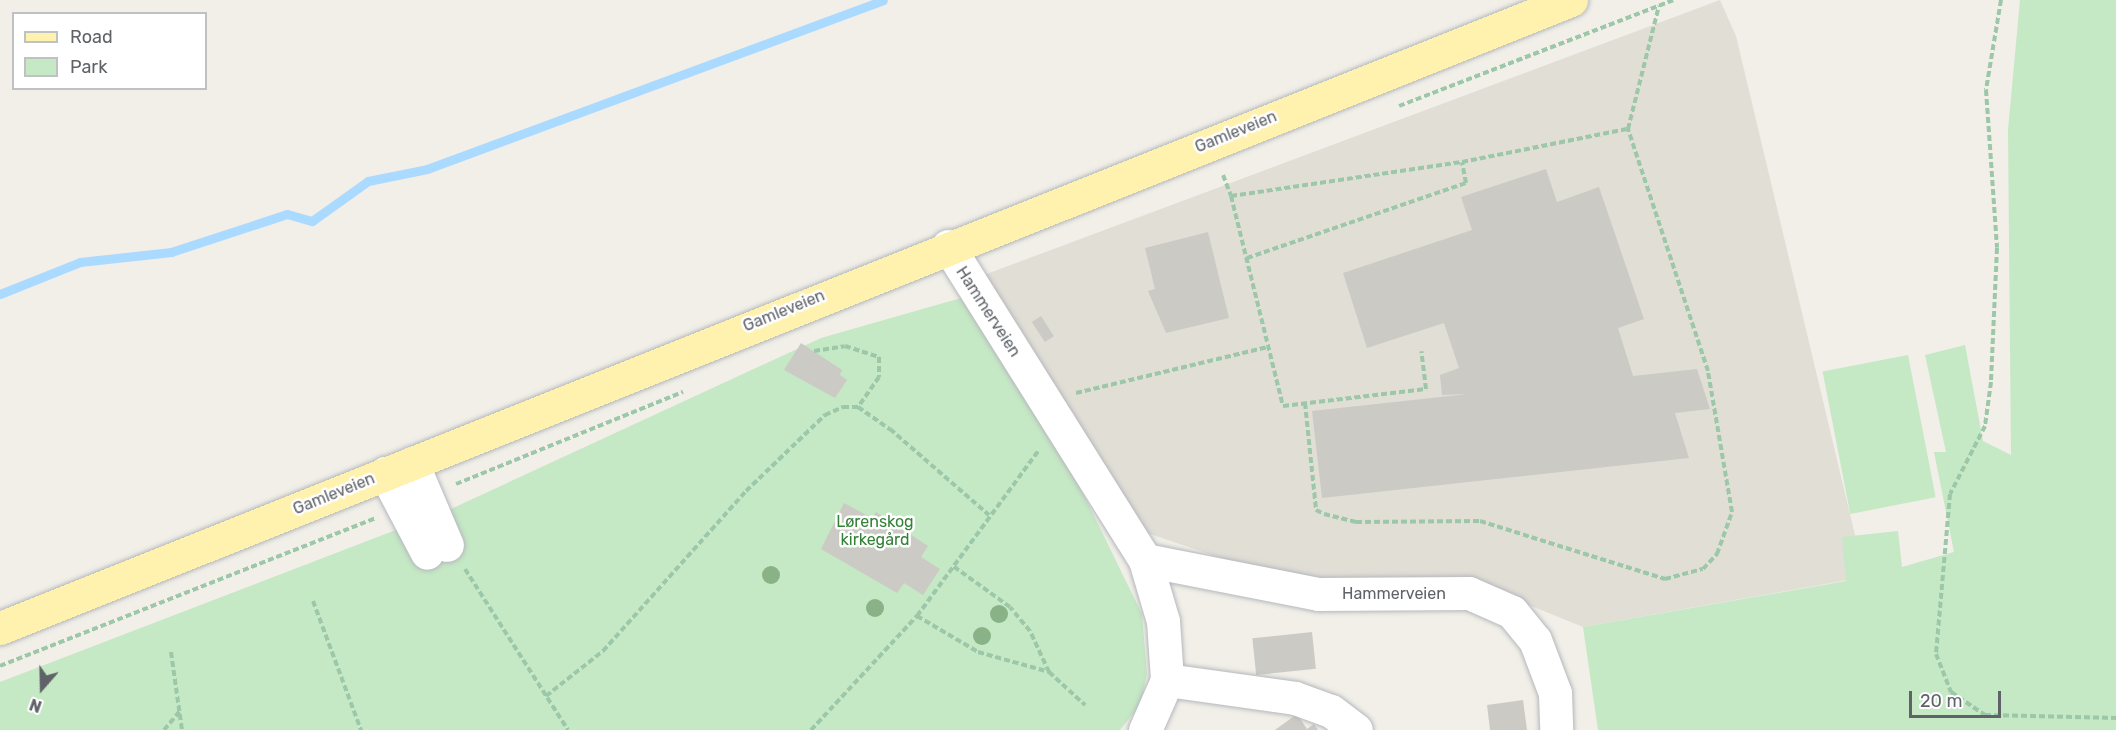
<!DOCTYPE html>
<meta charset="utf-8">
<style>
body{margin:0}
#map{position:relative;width:2116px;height:730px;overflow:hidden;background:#f1efe8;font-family:Rubik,sans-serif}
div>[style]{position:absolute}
.education>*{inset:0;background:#e1ded6}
.green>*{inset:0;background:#c5e8c5;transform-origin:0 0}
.stream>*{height:9px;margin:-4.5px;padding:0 4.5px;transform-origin:4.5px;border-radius:4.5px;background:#aadaff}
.building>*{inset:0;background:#cccac5;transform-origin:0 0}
.path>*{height:4px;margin-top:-2px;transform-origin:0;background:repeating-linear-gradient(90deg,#9cc7a9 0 6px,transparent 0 9px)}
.roads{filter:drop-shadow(0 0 2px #b5b8bc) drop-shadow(0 0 2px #b5b8bc)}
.minor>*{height:33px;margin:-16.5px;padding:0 16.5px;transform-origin:16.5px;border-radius:16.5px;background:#fff}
.major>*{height:33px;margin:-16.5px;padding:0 16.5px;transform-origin:16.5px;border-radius:16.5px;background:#fff2af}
.trees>*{width:18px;height:18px;margin:-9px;border-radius:50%;background:#89b387}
span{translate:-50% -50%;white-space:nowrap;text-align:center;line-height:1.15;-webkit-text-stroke:5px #fff;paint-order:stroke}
.street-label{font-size:16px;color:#5f6368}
.park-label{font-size:16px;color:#348238}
.legend{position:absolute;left:12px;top:12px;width:195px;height:78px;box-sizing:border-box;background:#fff;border:2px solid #bfc1c3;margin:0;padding:8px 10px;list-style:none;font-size:18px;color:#5f6368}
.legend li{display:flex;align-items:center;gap:12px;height:30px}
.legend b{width:30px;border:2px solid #bfc1c3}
.north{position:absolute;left:12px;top:658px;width:60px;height:60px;-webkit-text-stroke:4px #fff;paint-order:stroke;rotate:200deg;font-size:16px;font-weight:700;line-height:24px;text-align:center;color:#5f6368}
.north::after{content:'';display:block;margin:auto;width:21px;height:27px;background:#5f6368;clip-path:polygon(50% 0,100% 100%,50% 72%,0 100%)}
.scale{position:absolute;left:1909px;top:691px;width:92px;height:27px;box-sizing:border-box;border:3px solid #5f6368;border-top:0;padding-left:8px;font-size:18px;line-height:21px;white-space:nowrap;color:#5f6368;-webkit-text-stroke:4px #fff;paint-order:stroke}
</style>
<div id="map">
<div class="education">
<i style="clip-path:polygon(1720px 0,1736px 36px,1865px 577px,1583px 627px,1472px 582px,1320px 579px,1230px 561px,1147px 533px,984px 275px)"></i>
</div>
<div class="green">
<i style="clip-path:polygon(2020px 0,2116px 0,2116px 730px,1598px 730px,1583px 627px,1846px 581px,1842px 537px,1898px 531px,1902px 567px,1954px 552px,1934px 452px,1946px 452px,1925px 355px,1965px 345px,1983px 441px,2011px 455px,2008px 130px)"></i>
<i style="clip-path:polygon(961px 298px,1077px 481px,1142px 614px,1147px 674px,1140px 705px,1120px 730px,0 730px,0 682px,453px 508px,821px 338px)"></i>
<i style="left:1908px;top:355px;width:145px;height:87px;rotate:79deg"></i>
</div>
<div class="stream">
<i style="left:0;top:294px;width:86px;rotate:-21.8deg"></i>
<i style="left:80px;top:262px;width:92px;rotate:-6.3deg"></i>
<i style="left:171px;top:252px;width:122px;rotate:-18.1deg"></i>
<i style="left:287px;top:214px;width:26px;rotate:16deg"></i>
<i style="left:312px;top:221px;width:69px;rotate:-35.5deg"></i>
<i style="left:368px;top:181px;width:60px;rotate:-11.5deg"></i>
<i style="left:427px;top:169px;width:486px;rotate:-20.3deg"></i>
</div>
<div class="building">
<i style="clip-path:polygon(1546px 169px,1557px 202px,1599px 187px,1644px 319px,1618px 328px,1633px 376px,1697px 369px,1710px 409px,1675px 413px,1689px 458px,1322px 498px,1312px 411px,1468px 394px,1442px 395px,1440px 375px,1459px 368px,1444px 323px,1367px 348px,1343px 273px,1472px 230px,1461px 197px)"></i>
<i style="clip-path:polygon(1208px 232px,1229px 318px,1166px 333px,1148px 291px,1155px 289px,1145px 248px)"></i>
<i style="left:1041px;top:316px;width:24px;height:11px;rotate:57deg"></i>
<i style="clip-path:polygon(801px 343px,842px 370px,840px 375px,847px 380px,835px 398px,784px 370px)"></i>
<i style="clip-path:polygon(844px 503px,872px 518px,876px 512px,928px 546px,921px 557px,940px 569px,923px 595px,904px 583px,897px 593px,821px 549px)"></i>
<i style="left:1312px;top:632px;width:37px;height:60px;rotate:84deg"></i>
<i style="clip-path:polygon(1523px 700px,1527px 730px,1490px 730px,1487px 705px)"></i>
<i style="clip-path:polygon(1297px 714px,1307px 729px,1314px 724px,1318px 730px,1275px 730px)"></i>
</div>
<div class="path">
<i style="left:2001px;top:0;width:91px;rotate:99.5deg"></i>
<i style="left:1986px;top:90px;width:158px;rotate:86deg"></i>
<i style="left:1997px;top:248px;width:134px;rotate:92.6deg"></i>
<i style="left:1991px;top:382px;width:44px;rotate:97.8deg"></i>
<i style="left:1985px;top:426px;width:76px;rotate:117.2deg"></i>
<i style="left:1950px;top:494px;width:161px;rotate:95deg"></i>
<i style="left:1936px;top:654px;width:41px;rotate:68.5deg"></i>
<i style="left:1951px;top:692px;width:41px;rotate:34.1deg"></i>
<i style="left:1985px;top:715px;width:131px;rotate:1.3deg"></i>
<i style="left:1399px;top:106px;width:294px;rotate:-21.1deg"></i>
<i style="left:1223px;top:175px;width:22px;rotate:69deg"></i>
<i style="left:1231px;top:196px;width:233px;rotate:-8.4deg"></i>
<i style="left:1462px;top:162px;width:168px;rotate:-11.3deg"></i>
<i style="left:1231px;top:196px;width:216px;rotate:76.1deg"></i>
<i style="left:1283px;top:406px;width:144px;rotate:-6.8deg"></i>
<i style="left:1426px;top:389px;width:38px;rotate:-97deg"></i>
<i style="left:1247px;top:258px;width:231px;rotate:-18.9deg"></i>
<i style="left:1466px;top:183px;width:21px;rotate:-101deg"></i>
<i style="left:814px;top:351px;width:31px;rotate:-9deg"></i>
<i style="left:845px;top:346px;width:36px;rotate:18deg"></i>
<i style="left:879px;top:357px;width:20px;rotate:90deg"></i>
<i style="left:879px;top:377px;width:37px;rotate:125deg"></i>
<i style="left:1076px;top:393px;width:196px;rotate:-13.5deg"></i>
<i style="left:1305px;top:403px;width:108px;rotate:84.1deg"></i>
<i style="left:1316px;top:510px;width:9px;rotate:27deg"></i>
<i style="left:1324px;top:514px;width:33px;rotate:14deg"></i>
<i style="left:1356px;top:522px;width:124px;rotate:-0.5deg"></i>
<i style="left:1480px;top:521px;width:194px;rotate:17.4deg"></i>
<i style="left:1665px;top:579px;width:39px;rotate:-15deg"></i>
<i style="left:1703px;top:569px;width:21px;rotate:-47deg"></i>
<i style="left:1717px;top:554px;width:45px;rotate:-70.3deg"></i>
<i style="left:1732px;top:512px;width:143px;rotate:-99.7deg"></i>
<i style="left:1708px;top:371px;width:255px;rotate:-108.3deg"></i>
<i style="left:1628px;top:129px;width:127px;rotate:-75.9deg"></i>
<i style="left:456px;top:484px;width:245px;rotate:-22.1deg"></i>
<i style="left:465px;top:569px;width:191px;rotate:57.4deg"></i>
<i style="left:313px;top:601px;width:138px;rotate:69.6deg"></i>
<i style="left:917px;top:616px;width:71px;rotate:30.5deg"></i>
<i style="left:978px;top:652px;width:74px;rotate:15.7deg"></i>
<i style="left:1049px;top:672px;width:45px;rotate:-114.9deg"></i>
<i style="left:1030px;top:631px;width:31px;rotate:-130deg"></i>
<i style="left:1010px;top:607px;width:70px;rotate:-144.3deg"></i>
<i style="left:171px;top:652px;width:79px;rotate:82deg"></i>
<i style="left:0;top:666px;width:403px;rotate:-21.5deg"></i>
<i style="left:1049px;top:672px;width:49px;rotate:42.5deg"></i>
<i style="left:546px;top:696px;width:73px;rotate:-38.3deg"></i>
<i style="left:603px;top:651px;width:215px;rotate:-48.2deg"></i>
<i style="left:746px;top:491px;width:110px;rotate:-43.9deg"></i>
<i style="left:825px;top:415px;width:20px;rotate:-24deg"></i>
<i style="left:843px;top:407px;width:15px"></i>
<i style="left:858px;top:407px;width:39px;rotate:35deg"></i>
<i style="left:890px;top:429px;width:131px;rotate:41deg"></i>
<i style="left:164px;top:730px;width:25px;rotate:-50deg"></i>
<i style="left:811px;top:730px;width:156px;rotate:-47.1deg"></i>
<i style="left:917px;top:616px;width:206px;rotate:-53.7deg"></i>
</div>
<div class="roads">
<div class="minor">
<i style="left:948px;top:246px;width:371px;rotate:57.9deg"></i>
<i style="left:1145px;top:560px;width:64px;rotate:73.6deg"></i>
<i style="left:1163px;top:621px;width:59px;rotate:86.1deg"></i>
<i style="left:1167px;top:680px;width:55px;rotate:113.7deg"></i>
<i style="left:412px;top:463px;width:89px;rotate:66.9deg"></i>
<i style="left:385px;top:473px;width:90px;rotate:62.3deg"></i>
<i style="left:1145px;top:560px;width:176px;rotate:11.1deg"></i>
<i style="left:1318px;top:594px;width:151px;rotate:-0.4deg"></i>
<i style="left:1469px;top:593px;width:47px;rotate:23.8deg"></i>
<i style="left:1512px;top:612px;width:36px;rotate:51deg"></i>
<i style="left:1535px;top:640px;width:57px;rotate:69.3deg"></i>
<i style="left:1555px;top:693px;width:37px;rotate:88deg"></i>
<i style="left:1167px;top:680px;width:129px;rotate:8deg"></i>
<i style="left:1295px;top:698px;width:38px;rotate:20deg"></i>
<i style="left:1331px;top:711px;width:31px;rotate:37deg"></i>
</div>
<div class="major">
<i style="left:0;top:628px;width:1692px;rotate:-21.79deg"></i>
</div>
</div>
<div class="trees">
<i style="left:771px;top:575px"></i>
<i style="left:875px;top:608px"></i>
<i style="left:999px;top:614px"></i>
<i style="left:982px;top:636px"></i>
</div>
<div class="street-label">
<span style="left:1236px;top:132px;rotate:-22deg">Gamleveien</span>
<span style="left:784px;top:311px;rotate:-22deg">Gamleveien</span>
<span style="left:988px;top:312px;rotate:57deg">Hammerveien</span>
<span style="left:334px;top:494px;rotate:-22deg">Gamleveien</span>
<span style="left:1394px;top:594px">Hammerveien</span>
</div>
<div class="park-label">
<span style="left:875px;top:531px">Lørenskog<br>kirkegård</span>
</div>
<ul class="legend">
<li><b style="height:8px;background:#fff2af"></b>Road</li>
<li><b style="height:16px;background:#c5e8c5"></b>Park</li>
</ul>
<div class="north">N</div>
<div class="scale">20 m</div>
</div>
